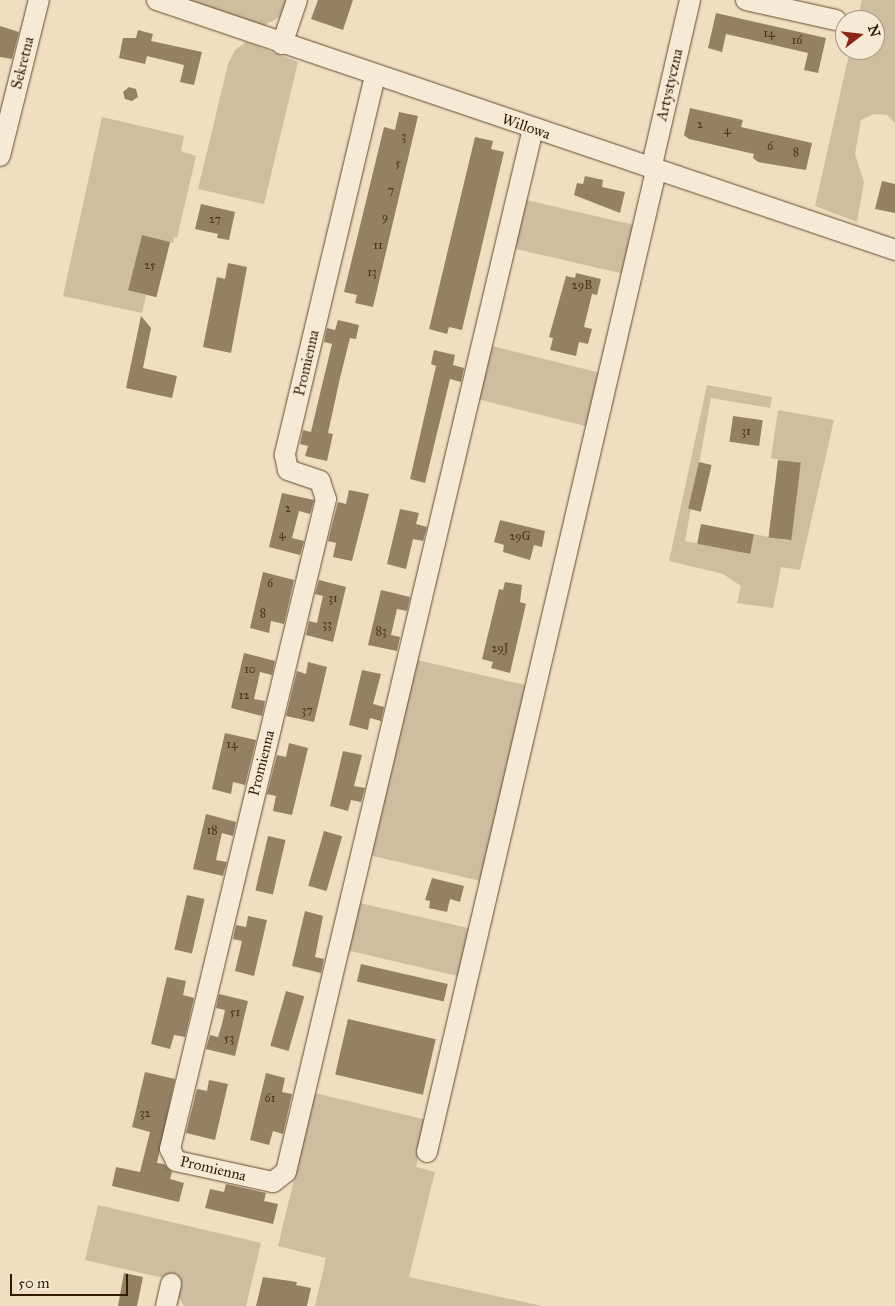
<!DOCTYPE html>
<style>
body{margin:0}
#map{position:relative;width:895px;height:1306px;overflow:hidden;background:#efdebf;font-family:"IM FELL Great Primer",serif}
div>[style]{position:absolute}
.green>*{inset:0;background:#cfbd9f;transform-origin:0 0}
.building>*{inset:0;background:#958063;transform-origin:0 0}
.roads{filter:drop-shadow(0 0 1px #624b30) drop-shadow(0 0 1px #624b30)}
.minor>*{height:20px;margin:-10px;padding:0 10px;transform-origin:10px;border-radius:10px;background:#f5ead5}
span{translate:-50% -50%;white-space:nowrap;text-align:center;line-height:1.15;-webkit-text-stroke:4px #f5ead5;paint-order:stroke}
.number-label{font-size:12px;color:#4c3419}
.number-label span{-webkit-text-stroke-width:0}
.street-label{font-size:15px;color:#331a00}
.north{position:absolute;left:835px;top:10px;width:50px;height:50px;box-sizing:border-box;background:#f5ead5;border:1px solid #a79780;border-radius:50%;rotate:74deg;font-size:14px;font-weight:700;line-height:20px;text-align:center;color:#331a00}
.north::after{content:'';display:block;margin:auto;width:18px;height:22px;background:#8f2418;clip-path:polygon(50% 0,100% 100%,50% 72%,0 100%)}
.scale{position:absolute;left:10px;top:1274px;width:118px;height:22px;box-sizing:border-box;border:2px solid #331a00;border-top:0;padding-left:6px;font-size:15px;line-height:18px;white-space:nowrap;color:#331a00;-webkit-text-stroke:4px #f5ead5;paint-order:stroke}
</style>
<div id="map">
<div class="green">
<i style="clip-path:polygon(177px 0,287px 0,282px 16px,259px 28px)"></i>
<i style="clip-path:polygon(862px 0,895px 0,895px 123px,887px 115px,874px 114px,861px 120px,855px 154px,864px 182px,857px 222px,815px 206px,850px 50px,875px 50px,875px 20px,857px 20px)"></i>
<i style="clip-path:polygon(246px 42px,298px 62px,264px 204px,198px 189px,228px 64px,235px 50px)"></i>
<i style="clip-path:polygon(102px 117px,184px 136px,181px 151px,196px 156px,177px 238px,174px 237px,173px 243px,142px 235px,129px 290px,146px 295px,142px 313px,63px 296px)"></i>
<i style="left:526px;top:200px;width:110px;height:50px;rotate:13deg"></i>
<i style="left:492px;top:346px;width:110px;height:55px;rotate:14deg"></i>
<i style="clip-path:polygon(707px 385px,772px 397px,770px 408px,711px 398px,685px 541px,750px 554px,754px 534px,788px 541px,801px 464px,771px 458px,778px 410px,834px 420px,800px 570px,781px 567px,773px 608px,737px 603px,741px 586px,723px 574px,669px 561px)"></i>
<i style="left:417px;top:660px;width:113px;height:201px;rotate:13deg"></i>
<i style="left:360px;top:903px;width:114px;height:49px;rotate:13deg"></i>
<i style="clip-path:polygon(315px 1093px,427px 1120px,416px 1167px,435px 1172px,409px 1277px,542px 1306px,315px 1306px,326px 1258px,278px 1246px)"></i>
<i style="clip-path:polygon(98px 1205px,261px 1243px,246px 1306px,184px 1306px,178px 1296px,181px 1282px,85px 1260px)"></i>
</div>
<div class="building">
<i style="clip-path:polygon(318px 0,353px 0,343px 30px,311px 19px)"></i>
<i style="clip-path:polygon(716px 13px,826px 38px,818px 73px,804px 70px,808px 53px,726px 34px,722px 52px,708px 48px)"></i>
<i style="clip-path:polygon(0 26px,19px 32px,12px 59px,0 57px)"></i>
<i style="clip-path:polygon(138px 30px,153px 34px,151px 41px,202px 52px,194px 85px,180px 82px,184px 65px,147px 56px,145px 64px,119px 58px,123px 38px,136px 38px)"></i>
<i style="clip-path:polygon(129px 87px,136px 89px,138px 97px,132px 101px,125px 99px,123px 92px)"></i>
<i style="clip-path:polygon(690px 108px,743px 120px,741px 127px,812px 143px,806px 170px,758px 162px,753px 158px,754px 154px,689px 139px,684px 135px)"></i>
<i style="clip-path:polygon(399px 112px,418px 116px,373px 307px,355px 303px,357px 295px,344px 292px,384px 127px,395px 130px)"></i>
<i style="clip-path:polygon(475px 137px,493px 141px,491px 149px,504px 152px,462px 330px,449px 327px,447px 334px,429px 329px)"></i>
<i style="clip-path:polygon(585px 176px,603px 180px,602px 187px,625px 192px,620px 213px,574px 195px,577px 183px,583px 184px)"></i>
<i style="clip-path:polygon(882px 181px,895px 184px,895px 213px,875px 209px)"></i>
<i style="clip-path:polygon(201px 204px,235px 212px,229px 240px,217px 238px,218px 234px,195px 229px)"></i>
<i style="left:142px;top:235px;width:29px;height:57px;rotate:14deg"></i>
<i style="clip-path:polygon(228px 263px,247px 267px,231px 353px,203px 347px,217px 277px,225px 279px)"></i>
<i style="clip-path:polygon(576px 273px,601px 279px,597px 295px,592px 294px,584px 327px,592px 329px,588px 344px,579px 342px,576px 356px,550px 350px,553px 338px,549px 337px,566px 276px,575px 278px)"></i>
<i style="clip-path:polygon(141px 316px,151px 328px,143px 368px,177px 376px,172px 398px,126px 388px)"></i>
<i style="clip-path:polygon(338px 320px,359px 325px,356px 339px,350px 338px,340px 378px,328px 433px,333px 434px,327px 461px,305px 456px,308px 446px,300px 444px,303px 430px,311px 432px,318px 402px,332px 344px,324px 342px,327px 328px,335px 330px)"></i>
<i style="clip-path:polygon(434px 350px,455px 355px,453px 365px,464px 368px,461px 382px,450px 379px,425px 483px,410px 479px,436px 366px,431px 364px)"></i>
<i style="left:733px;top:416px;width:30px;height:26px;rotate:8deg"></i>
<i style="left:778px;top:460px;width:23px;height:78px;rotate:7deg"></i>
<i style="left:699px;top:462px;width:13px;height:48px;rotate:13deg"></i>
<i style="clip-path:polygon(349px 490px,369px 494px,352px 561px,333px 557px,336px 543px,328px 541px,338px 502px,346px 504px)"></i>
<i style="clip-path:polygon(282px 493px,314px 500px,310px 514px,299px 511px,292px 538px,304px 541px,300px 555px,269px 547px)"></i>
<i style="clip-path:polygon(400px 509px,419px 513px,416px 524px,427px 527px,423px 541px,413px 539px,406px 569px,387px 564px)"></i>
<i style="clip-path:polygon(500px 520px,545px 531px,542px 547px,534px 545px,530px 560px,503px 552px,504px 545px,494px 542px)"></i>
<i style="left:701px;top:524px;width:54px;height:20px;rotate:11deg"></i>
<i style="clip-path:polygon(263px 572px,294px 580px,284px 624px,271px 621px,269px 633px,250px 628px)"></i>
<i style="clip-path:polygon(319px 580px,346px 587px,333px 642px,306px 635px,309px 621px,317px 623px,320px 609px,323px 596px,315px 594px)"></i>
<i style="clip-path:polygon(505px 582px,522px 585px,520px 602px,526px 604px,510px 673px,491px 668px,493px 662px,482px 659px,499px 589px,503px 590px)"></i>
<i style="clip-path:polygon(381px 590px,410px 597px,407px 611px,397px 609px,391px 635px,400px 637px,397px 651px,368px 645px)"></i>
<i style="clip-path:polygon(244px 653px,275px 661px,272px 675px,260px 672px,257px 686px,254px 699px,265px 701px,262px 716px,231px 708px)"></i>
<i style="clip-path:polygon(308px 662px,327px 667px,314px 722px,286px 716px,297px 671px,306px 674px)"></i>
<i style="clip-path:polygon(362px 670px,381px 674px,373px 704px,384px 707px,381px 721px,370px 718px,368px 730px,349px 725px)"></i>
<i style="clip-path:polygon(225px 733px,256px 740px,245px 785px,233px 782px,231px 794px,212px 789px)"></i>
<i style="clip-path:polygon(289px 743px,308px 748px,292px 815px,273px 811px,276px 796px,267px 794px,277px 755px,286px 757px)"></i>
<i style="clip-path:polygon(343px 751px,362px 755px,354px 786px,365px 788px,361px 802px,351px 800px,348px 811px,330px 806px)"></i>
<i style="clip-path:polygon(206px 814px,236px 822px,233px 836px,222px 833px,219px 846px,216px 860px,227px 862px,223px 876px,193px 869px)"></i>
<i style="left:324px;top:831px;width:19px;height:57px;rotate:16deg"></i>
<i style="left:268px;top:836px;width:18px;height:56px;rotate:13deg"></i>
<i style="clip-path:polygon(432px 878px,464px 886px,460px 902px,450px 899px,447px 912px,429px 908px,430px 901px,425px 900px)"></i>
<i style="left:187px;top:895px;width:18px;height:56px;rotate:13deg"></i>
<i style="clip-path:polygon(305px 911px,323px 916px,315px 957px,324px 959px,321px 973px,292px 966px)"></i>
<i style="clip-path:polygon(248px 916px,267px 920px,254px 976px,235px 971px,242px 941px,233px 939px,236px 925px,246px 927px)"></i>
<i style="left:361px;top:964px;width:89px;height:18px;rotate:13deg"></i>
<i style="clip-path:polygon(167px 977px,186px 981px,183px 995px,194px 998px,185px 1037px,174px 1035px,170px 1049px,151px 1044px)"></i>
<i style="left:286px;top:991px;width:19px;height:57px;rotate:16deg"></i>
<i style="clip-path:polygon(219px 994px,248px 1001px,235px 1056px,206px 1049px,210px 1035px,218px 1037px,222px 1024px,225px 1010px,216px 1008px)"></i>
<i style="left:348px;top:1019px;width:90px;height:57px;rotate:13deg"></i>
<i style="clip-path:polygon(145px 1072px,175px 1079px,157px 1163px,164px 1164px,172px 1172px,170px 1179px,184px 1183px,179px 1202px,112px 1186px,116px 1167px,140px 1172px,150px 1132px,132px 1127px)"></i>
<i style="clip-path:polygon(266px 1073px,285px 1078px,282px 1092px,292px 1094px,283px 1134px,273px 1131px,269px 1145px,250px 1140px)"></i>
<i style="clip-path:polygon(209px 1080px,228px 1084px,215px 1140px,186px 1133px,197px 1089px,207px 1091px)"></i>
<i style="clip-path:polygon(226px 1184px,266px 1193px,264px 1201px,278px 1204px,273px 1224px,205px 1208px,210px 1189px,224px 1192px)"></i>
<i style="clip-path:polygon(124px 1273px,143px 1277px,137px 1306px,118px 1306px)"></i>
<i style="clip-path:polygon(263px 1277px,297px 1282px,296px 1285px,311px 1288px,307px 1306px,256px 1306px)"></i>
</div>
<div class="roads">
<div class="minor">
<i style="left:157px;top:0;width:779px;rotate:18.71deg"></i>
<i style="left:746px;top:0;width:92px;rotate:12.5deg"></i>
<i style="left:282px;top:44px;width:46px;rotate:-71.2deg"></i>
<i style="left:375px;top:76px;width:390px;rotate:103.4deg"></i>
<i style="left:285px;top:455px;width:15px;rotate:79deg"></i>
<i style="left:288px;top:470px;width:34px;rotate:19deg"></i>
<i style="left:320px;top:481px;width:19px;rotate:72deg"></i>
<i style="left:326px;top:499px;width:668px;rotate:103.5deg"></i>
<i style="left:170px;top:1149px;width:13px;rotate:63deg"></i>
<i style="left:176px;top:1161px;width:99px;rotate:12.2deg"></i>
<i style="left:273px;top:1182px;width:16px;rotate:-38deg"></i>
<i style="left:286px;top:1172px;width:1072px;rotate:-76.68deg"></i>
<i style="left:0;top:156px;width:161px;rotate:-76deg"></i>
<i style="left:651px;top:169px;width:173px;rotate:-77deg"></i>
<i style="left:427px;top:1152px;width:1007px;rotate:-76.86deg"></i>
<i style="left:166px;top:1306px;width:23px;rotate:-77deg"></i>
</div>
</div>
<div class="number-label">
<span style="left:769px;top:34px">14</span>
<span style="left:797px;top:41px">16</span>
<span style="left:700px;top:125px">2</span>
<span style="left:727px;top:131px">4</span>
<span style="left:404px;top:137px">3</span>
<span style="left:770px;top:147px">6</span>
<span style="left:796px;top:153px">8</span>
<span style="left:398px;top:164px">5</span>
<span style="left:391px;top:191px">7</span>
<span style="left:385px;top:218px">9</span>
<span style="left:215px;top:220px">27</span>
<span style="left:378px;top:246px">11</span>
<span style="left:150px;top:266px">25</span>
<span style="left:372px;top:273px">13</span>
<span style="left:582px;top:286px">29B</span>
<span style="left:746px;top:432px">31</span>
<span style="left:288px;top:509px">2</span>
<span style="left:282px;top:535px">4</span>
<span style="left:520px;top:537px">29G</span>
<span style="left:270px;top:584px">6</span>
<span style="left:333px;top:599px">31</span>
<span style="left:263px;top:614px">8</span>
<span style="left:327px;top:625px">33</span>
<span style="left:381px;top:632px">83</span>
<span style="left:500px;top:649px">29J</span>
<span style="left:250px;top:670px">10</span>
<span style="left:244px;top:696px">12</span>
<span style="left:307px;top:711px">37</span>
<span style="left:232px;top:745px">14</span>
<span style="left:212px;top:831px">18</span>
<span style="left:235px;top:1013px">51</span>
<span style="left:229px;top:1039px">53</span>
<span style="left:270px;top:1099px">61</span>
<span style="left:145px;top:1114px">32</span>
</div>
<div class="street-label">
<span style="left:23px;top:63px;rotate:-76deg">Sekretna</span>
<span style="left:670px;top:85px;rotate:-77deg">Artystyczna</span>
<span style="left:526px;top:127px;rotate:19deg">Willowa</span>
<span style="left:307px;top:363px;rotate:-77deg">Promienna</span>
<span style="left:262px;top:763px;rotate:-76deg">Promienna</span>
<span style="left:213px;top:1169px;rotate:13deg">Promienna</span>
</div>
<div class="north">N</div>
<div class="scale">50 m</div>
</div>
